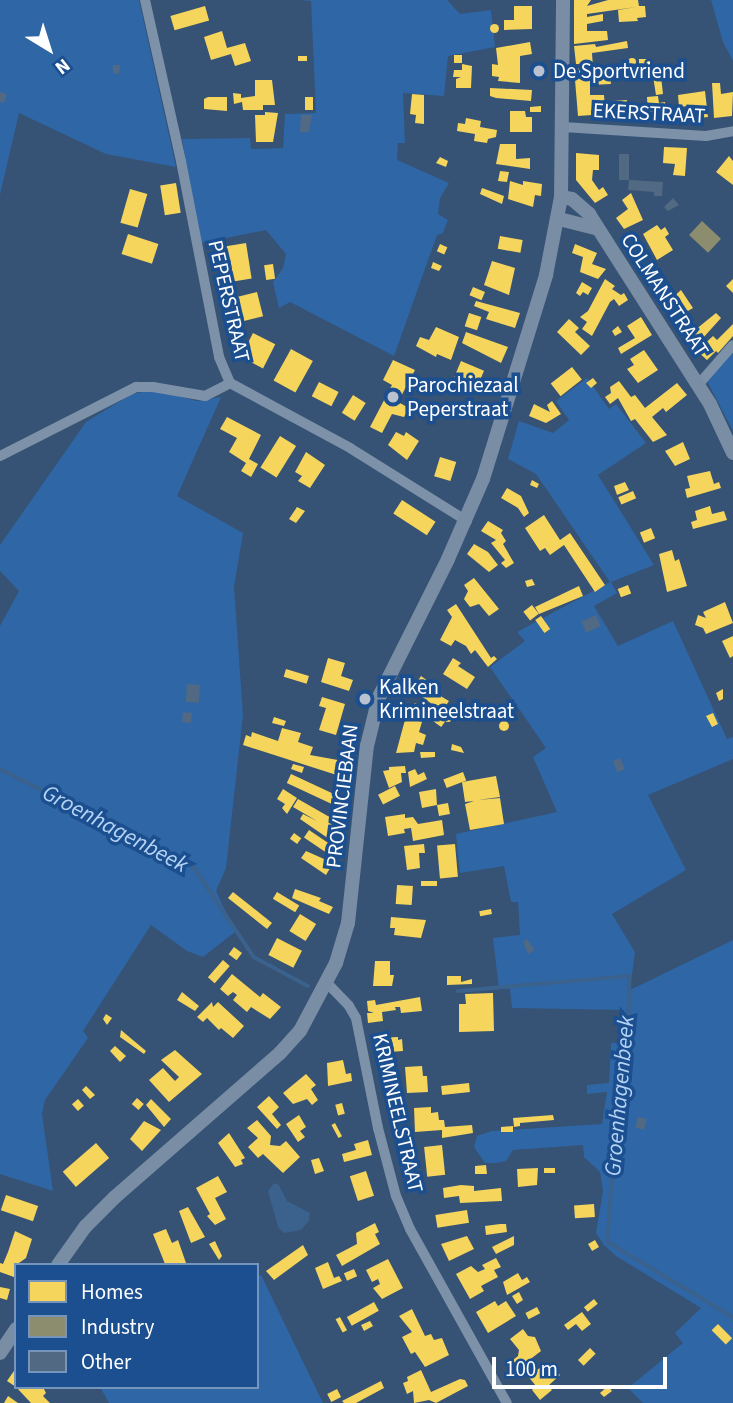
<!DOCTYPE html>
<style>
body{margin:0}
#map{position:relative;width:733px;height:1403px;overflow:hidden;background:#365274;font-family:"Source Sans 3",sans-serif}
div>[style]{position:absolute}
.green>*{inset:0;background:#2f66a5}
.water>*{inset:0;background:#3b618d}
.homes>*{inset:0;background:#f6d55c;transform-origin:0 0}
.round{border-radius:50%}
.industry>*{inset:0;background:#8c8c6e;transform-origin:0 0}
.stream>*{height:3.5px;margin:-1.75px;padding:0 1.75px;transform-origin:1.75px;border-radius:1.75px;background:#3b618d}
.building>*{inset:0;background:#526984;transform-origin:0 0}
.minor>*{height:10px;margin:-5px;padding:0 5px;transform-origin:5px;border-radius:5px;background:#7d92a8}
.secondary>*{height:14px;margin:-7px;padding:0 7px;transform-origin:7px;border-radius:7px;background:#798da4}
.dots>*{width:19px;height:19px;translate:-50% -50%;box-sizing:border-box;border:4px solid #1b4f8f;border-radius:50%}
span{translate:-50% -50%;white-space:nowrap;text-align:center;line-height:1.15;-webkit-text-stroke:7px #1b4f8f;paint-order:stroke}
.poi-label{font-size:21px;color:#fff}
.left{translate:0 -50%;text-align:left}
.street-label{font-size:21px;color:#fff}
.water-label{font-size:23px;color:#b5d3f5;font-style:italic}
.legend{position:absolute;left:14px;top:1263px;width:245px;height:126px;box-sizing:border-box;background:#1b4f8f;border:2px solid #7695bc;margin:0;padding:9px 12px;list-style:none;font-size:21px;color:#fff}
.legend li{display:flex;align-items:center;gap:14px;height:35px}
.legend b{width:35px;border:2px solid #7695bc}
.north{position:absolute;left:14px;top:14px;width:70px;height:70px;-webkit-text-stroke:5px #1b4f8f;paint-order:stroke;rotate:142deg;font-size:19px;font-weight:700;line-height:28px;text-align:center;color:#fff}
.north::after{content:'';display:block;margin:auto;width:24px;height:32px;background:#fff;clip-path:polygon(50% 0,100% 100%,50% 72%,0 100%)}
.scale{position:absolute;left:492px;top:1357px;width:175px;height:32px;box-sizing:border-box;border:4px solid #fff;border-top:0;padding-left:9px;font-size:21px;line-height:24px;white-space:nowrap;color:#fff;-webkit-text-stroke:5px #1b4f8f;paint-order:stroke}
</style>
<div id="map">
<div class="green">
<i style="clip-path:polygon(0 0,139px 0,176px 167px,106px 154px,19px 113px,0 195px)"></i>
<i style="clip-path:polygon(300px 0,447px 0,460px 14px,491px 10px,495px 47px,448px 56px,444px 96px,403px 93px,405px 143px,398px 143px,397px 160px,449px 183px,440px 198px,438px 214px,448px 220px,443px 233px,437px 235px,394px 356px,290px 302px,279px 308px,273px 282px,283px 268px,286px 254px,266px 230px,201px 243px,182px 139px,250px 138px,251px 149px,283px 148px,285px 114px,316px 113px,311px 1px)"></i>
<i style="clip-path:polygon(711px 0,733px 0,733px 61px,723px 42px)"></i>
<i style="clip-path:polygon(733px 348px,733px 431px,705px 377px)"></i>
<i style="clip-path:polygon(587px 378px,609px 409px,616px 404px,646px 443px,598px 475px,654px 565px,611px 582px,617px 593px,594px 606px,618px 646px,673px 621px,727px 739px,733px 737px,733px 759px,648px 795px,686px 870px,612px 914px,635px 952px,630px 990px,733px 940px,733px 1403px,643px 1403px,628px 1388px,683px 1343px,675px 1333px,701px 1308px,616px 1256px,604px 1245px,596px 1233px,603px 1191px,600px 1172px,584px 1157px,583px 1145px,513px 1150px,506px 1161px,496px 1163px,485px 1163px,474px 1147px,477px 1136px,492px 1131px,602px 1124px,607px 1092px,587px 1094px,587px 1085px,609px 1083px,611px 1043px,623px 1043px,624px 1010px,512px 1008px,510px 989px,499px 989px,493px 938px,520px 935px,518px 902px,511px 902px,504px 866px,460px 873px,456px 834px,557px 812px,533px 757px,546px 748px,490px 667px,525px 641px,517px 632px,610px 582px,536px 474px,508px 459px,519px 421px,553px 433px,569px 420px,556px 401px)"></i>
<i style="clip-path:polygon(153px 390px,197px 401px,221px 397px,177px 496px,243px 533px,234px 587px,243px 715px,226px 868px,216px 891px,235px 932px,203px 957px,187px 951px,151px 925px,83px 1031px,88px 1038px,45px 1100px,42px 1114px,53px 1191px,0 1174px,0 626px,19px 591px,0 571px,0 545px,86px 422px,132px 394px)"></i>
<i style="clip-path:polygon(261px 1275px,323px 1403px,109px 1403px,100px 1387px,257px 1387px,257px 1277px)"></i>
</div>
<div class="water">
<i style="clip-path:polygon(274px 1183px,279px 1185px,287px 1201px,310px 1213px,309px 1221px,301px 1230px,284px 1233px,278px 1227px,268px 1191px)"></i>
</div>
<div class="homes">
<i style="clip-path:polygon(574px 0,591px 0,587px 6px,608px 0,638px 0,639px 6px,645px 6px,646px 17px,637px 18px,638px 21px,619px 22px,618px 10px,636px 7px,587px 14px,587px 17px,603px 14px,603px 21px,587px 24px,587px 31px,607px 31px,608px 40px,574px 44px)"></i>
<i style="left:205px;top:6px;width:15px;height:36px;rotate:74deg"></i>
<i style="clip-path:polygon(514px 6px,532px 6px,532px 29px,504px 30px,504px 20px,514px 20px)"></i>
<i class="round" style="left:489.5px;top:23.5px;width:9px;height:9px"></i>
<i style="clip-path:polygon(222px 31px,227px 48px,245px 43px,251px 61px,235px 66px,231px 54px,211px 60px,204px 37px)"></i>
<i style="clip-path:polygon(627px 41px,628px 48px,592px 53px,593px 68px,621px 67px,621px 77px,610px 78px,611px 84px,590px 85px,590px 95px,604px 95px,605px 109px,591px 110px,592px 115px,578px 116px,574px 68px,579px 68px,579px 64px,576px 64px,574px 46px,595px 44px,596px 47px)"></i>
<i style="clip-path:polygon(530px 42px,532px 54px,520px 56px,520px 83px,498px 81px,499px 77px,492px 76px,492px 64px,498px 65px,496px 48px)"></i>
<i style="left:462px;top:55px;width:8px;height:8px;rotate:90deg"></i>
<i style="left:298px;top:56px;width:9px;height:5px"></i>
<i class="round" style="left:628px;top:58px;width:8px;height:8px"></i>
<i style="clip-path:polygon(639px 59px,650px 59px,650px 65px,639px 66px)"></i>
<i style="clip-path:polygon(462px 64px,472px 66px,471px 88px,456px 88px,456px 79px,461px 77px,453px 77px,454px 70px,462px 70px)"></i>
<i style="clip-path:polygon(653px 76px,661px 76px,663px 94px,656px 95px)"></i>
<i style="clip-path:polygon(255px 80px,272px 80px,275px 105px,263px 105px,263px 110px,243px 110px,242px 102px,234px 104px,233px 93px,241px 94px,241px 98px,255px 96px)"></i>
<i style="clip-path:polygon(712px 83px,720px 83px,721px 94px,733px 92px,732px 116px,714px 118px)"></i>
<i style="clip-path:polygon(490px 88px,532px 90px,531px 101px,496px 98px,490px 96px)"></i>
<i style="clip-path:polygon(705px 91px,708px 117px,699px 118px,697px 105px,679px 107px,678px 95px)"></i>
<i style="clip-path:polygon(412px 94px,424px 95px,424px 124px,415px 123px,416px 115px,410px 114px)"></i>
<i style="clip-path:polygon(658px 96px,659px 103px,665px 102px,666px 112px,659px 113px,659px 118px,648px 119px,647px 97px)"></i>
<i style="clip-path:polygon(208px 97px,227px 97px,227px 111px,204px 109px,204px 99px)"></i>
<i style="left:305px;top:97px;width:8px;height:13px"></i>
<i style="left:627px;top:100px;width:15px;height:17px;rotate:86deg"></i>
<i style="clip-path:polygon(541px 106px,541px 112px,530px 112px,530px 107px)"></i>
<i style="clip-path:polygon(510px 111px,525px 111px,526px 117px,532px 117px,532px 132px,510px 132px)"></i>
<i style="clip-path:polygon(265px 112px,278px 113px,273px 142px,256px 142px,255px 115px,265px 115px)"></i>
<i style="clip-path:polygon(466px 118px,481px 121px,480px 127px,497px 130px,496px 137px,488px 139px,487px 143px,474px 141px,475px 134px,457px 131px,458px 123px,465px 124px)"></i>
<i style="clip-path:polygon(500px 144px,516px 144px,516px 159px,530px 158px,530px 169px,496px 164px)"></i>
<i style="clip-path:polygon(664px 147px,687px 148px,685px 176px,673px 175px,675px 164px,663px 163px)"></i>
<i style="clip-path:polygon(576px 153px,599px 155px,599px 170px,593px 170px,592px 180px,599px 190px,603px 187px,608px 195px,595px 203px,576px 180px)"></i>
<i style="clip-path:polygon(729px 156px,733px 161px,733px 185px,716px 172px)"></i>
<i style="clip-path:polygon(440px 157px,448px 161px,446px 167px,436px 163px)"></i>
<i style="clip-path:polygon(500px 171px,509px 172px,507px 182px,498px 181px)"></i>
<i style="clip-path:polygon(510px 181px,523px 185px,523px 181px,542px 184px,541px 196px,535px 195px,533px 207px,508px 199px)"></i>
<i style="left:176px;top:183px;width:30px;height:16px;rotate:81deg"></i>
<i style="clip-path:polygon(482px 188px,504px 196px,502px 204px,480px 194px)"></i>
<i style="left:130px;top:189px;width:18px;height:35px;rotate:16deg"></i>
<i style="clip-path:polygon(631px 193px,643px 220px,624px 229px,616px 218px,628px 209px,622px 200px)"></i>
<i style="clip-path:polygon(657px 225px,661px 230px,665px 227px,669px 234px,665px 237px,673px 250px,657px 260px,643px 234px)"></i>
<i style="left:128px;top:234px;width:32px;height:21px;rotate:18deg"></i>
<i style="left:500px;top:236px;width:23px;height:13px;rotate:10deg"></i>
<i style="left:246px;top:243px;width:36px;height:20px;rotate:81deg"></i>
<i style="left:440px;top:244px;width:8px;height:8px;rotate:23deg"></i>
<i style="clip-path:polygon(575px 244px,597px 253px,592px 264px,606px 269px,598px 279px,580px 272px,583px 257px,572px 253px)"></i>
<i style="clip-path:polygon(492px 261px,515px 268px,509px 295px,484px 285px)"></i>
<i style="clip-path:polygon(433px 262px,442px 266px,439px 271px,431px 268px)"></i>
<i style="left:273px;top:264px;width:15px;height:9px;rotate:82deg"></i>
<i style="clip-path:polygon(605px 279px,615px 286px,612px 289px,621px 295px,624px 293px,628px 300px,619px 306px,614px 299px,610px 302px,592px 336px,582px 329px,587px 322px,580px 317px,588px 311px)"></i>
<i style="clip-path:polygon(733px 279px,733px 293px,726px 286px)"></i>
<i style="clip-path:polygon(582px 282px,592px 288px,588px 295px,583px 292px,580px 296px,576px 293px)"></i>
<i style="left:473px;top:287px;width:13px;height:9px;rotate:23deg"></i>
<i style="clip-path:polygon(681px 290px,693px 308px,679px 316px,669px 301px)"></i>
<i style="left:257px;top:292px;width:25px;height:29px;rotate:76deg"></i>
<i style="clip-path:polygon(476px 301px,520px 313px,515px 328px,486px 319px,489px 312px,474px 306px)"></i>
<i style="left:469px;top:313px;width:13px;height:14px;rotate:18deg"></i>
<i style="clip-path:polygon(716px 313px,721px 318px,694px 348px,684px 339px)"></i>
<i style="clip-path:polygon(641px 317px,652px 335px,621px 354px,618px 348px,635px 338px,627px 326px)"></i>
<i style="clip-path:polygon(569px 319px,579px 328px,575px 332px,590px 346px,581px 355px,557px 332px)"></i>
<i style="clip-path:polygon(733px 324px,733px 336px,718px 353px,716px 351px,707px 360px,697px 351px,713px 336px,717px 340px)"></i>
<i style="clip-path:polygon(618px 326px,622px 332px,615px 336px,612px 331px)"></i>
<i style="clip-path:polygon(436px 327px,459px 337px,451px 360px,437px 354px,436px 357px,416px 346px,420px 337px,429px 340px)"></i>
<i style="clip-path:polygon(466px 332px,508px 347px,501px 363px,462px 343px)"></i>
<i style="left:253px;top:333px;width:25px;height:27px;rotate:27deg"></i>
<i style="left:291px;top:349px;width:25px;height:36px;rotate:29deg"></i>
<i style="clip-path:polygon(644px 350px,658px 370px,638px 383px,627px 369px,634px 365px,630px 359px)"></i>
<i style="clip-path:polygon(393px 360px,415px 370px,398px 402px,409px 408px,404px 417px,392px 414px,382px 433px,370px 427px,392px 385px,383px 380px)"></i>
<i style="left:461px;top:361px;width:25px;height:17px;rotate:23deg"></i>
<i style="left:572px;top:367px;width:16px;height:27px;rotate:52deg"></i>
<i style="clip-path:polygon(593px 378px,597px 383px,591px 388px,586px 383px)"></i>
<i style="clip-path:polygon(619px 381px,631px 397px,635px 395px,645px 408px,677px 383px,687px 395px,666px 412px,663px 408px,652px 417px,667px 435px,653px 442px,635px 419px,631px 421px,618px 398px,610px 404px,605px 397px,611px 393px,610px 387px)"></i>
<i style="left:319px;top:382px;width:22px;height:16px;rotate:27deg"></i>
<i style="left:353px;top:395px;width:15px;height:21px;rotate:32deg"></i>
<i style="clip-path:polygon(552px 401px,561px 414px,546px 423px,529px 416px,534px 404px,550px 412px,547px 405px)"></i>
<i style="clip-path:polygon(227px 417px,261px 435px,249px 459px,258px 464px,251px 477px,241px 471px,246px 463px,229px 452px,237px 438px,220px 429px)"></i>
<i style="clip-path:polygon(396px 432px,404px 436px,406px 432px,419px 441px,407px 460px,388px 445px)"></i>
<i style="left:280px;top:436px;width:19px;height:37px;rotate:32deg"></i>
<i style="clip-path:polygon(683px 442px,690px 459px,675px 466px,665px 451px)"></i>
<i style="clip-path:polygon(306px 452px,325px 465px,310px 488px,298px 481px,302px 476px,295px 472px)"></i>
<i style="left:440px;top:457px;width:17px;height:20px;rotate:17deg"></i>
<i style="clip-path:polygon(710px 471px,714px 484px,719px 482px,721px 488px,687px 498px,685px 489px,690px 488px,687px 476px)"></i>
<i style="clip-path:polygon(532px 480px,539px 484px,537px 488px,530px 485px)"></i>
<i style="clip-path:polygon(625px 482px,629px 490px,617px 495px,614px 486px)"></i>
<i style="clip-path:polygon(507px 488px,521px 496px,529px 513px,524px 517px,518px 508px,501px 498px)"></i>
<i style="left:633px;top:491px;width:8px;height:16px;rotate:67deg"></i>
<i style="left:402px;top:500px;width:40px;height:16px;rotate:33deg"></i>
<i style="clip-path:polygon(710px 506px,712px 514px,724px 511px,727px 520px,693px 529px,691px 522px,697px 520px,695px 511px)"></i>
<i style="clip-path:polygon(297px 507px,305px 511px,296px 523px,289px 519px)"></i>
<i style="clip-path:polygon(544px 515px,560px 540px,570px 533px,605px 585px,595px 592px,564px 545px,550px 555px,545px 548px,540px 551px,525px 528px)"></i>
<i style="clip-path:polygon(488px 521px,503px 530px,501px 533px,506px 541px,503px 544px,514px 563px,506px 568px,501px 563px,505px 560px,491px 543px,496px 540px,481px 531px)"></i>
<i style="left:651px;top:528px;width:11px;height:12px;rotate:68deg"></i>
<i style="clip-path:polygon(474px 544px,488px 552px,498px 565px,489px 572px,467px 554px)"></i>
<i style="clip-path:polygon(672px 550px,675px 561px,679px 559px,687px 586px,667px 592px,659px 554px)"></i>
<i style="clip-path:polygon(474px 578px,499px 609px,489px 616px,479px 604px,470px 607px,464px 599px,468px 591px,464px 585px)"></i>
<i style="clip-path:polygon(532px 579px,535px 585px,527px 587px,525px 581px)"></i>
<i style="left:628px;top:585px;width:9px;height:11px;rotate:69deg"></i>
<i style="clip-path:polygon(579px 586px,583px 596px,539px 614px,535px 607px)"></i>
<i style="clip-path:polygon(725px 602px,733px 623px,706px 634px,703px 628px,695px 625px,698px 615px,706px 618px,703px 612px)"></i>
<i style="clip-path:polygon(456px 604px,491px 658px,494px 656px,497px 659px,488px 667px,475px 650px,471px 654px,466px 646px,455px 640px,451px 646px,440px 640px,452px 617px,447px 610px)"></i>
<i style="left:532px;top:605px;width:11px;height:11px;rotate:52deg"></i>
<i style="left:541px;top:616px;width:16px;height:7px;rotate:55deg"></i>
<i style="clip-path:polygon(733px 636px,733px 656px,730px 658px,722px 641px)"></i>
<i style="clip-path:polygon(328px 658px,345px 663px,341px 676px,353px 680px,349px 691px,321px 682px)"></i>
<i style="clip-path:polygon(453px 658px,461px 663px,458px 666px,475px 677px,467px 689px,443px 674px)"></i>
<i style="left:286px;top:669px;width:24px;height:8px;rotate:17deg"></i>
<i style="clip-path:polygon(421px 676px,435px 686px,437px 694px,449px 701px,442px 711px,412px 690px)"></i>
<i style="clip-path:polygon(723px 689px,723px 699px,719px 701px,716px 693px)"></i>
<i style="clip-path:polygon(322px 697px,345px 704px,336px 735px,319px 730px,326px 708px,319px 706px)"></i>
<i style="clip-path:polygon(415px 703px,422px 707px,419px 712px,424px 715px,419px 732px,426px 735px,423px 745px,416px 743px,414px 752px,396px 753px,409px 705px,412px 707px)"></i>
<i style="left:434px;top:713px;width:14px;height:7px;rotate:36deg"></i>
<i style="clip-path:polygon(713px 713px,718px 724px,712px 727px,706px 716px)"></i>
<i class="round" style="left:444px;top:714px;width:8px;height:8px"></i>
<i style="clip-path:polygon(274px 717px,286px 721px,284px 726px,272px 723px)"></i>
<i class="round" style="left:499px;top:721px;width:10px;height:10px"></i>
<i style="clip-path:polygon(282px 728px,301px 733px,298px 742px,313px 747px,310px 755px,349px 762px,346px 778px,243px 745px,246px 735px,251px 737px,252px 732px,278px 741px)"></i>
<i style="clip-path:polygon(452px 744px,461px 747px,464px 753px,451px 750px)"></i>
<i style="clip-path:polygon(420px 752px,435px 752px,435px 757px,421px 758px)"></i>
<i style="clip-path:polygon(293px 764px,304px 767px,302px 773px,291px 769px)"></i>
<i style="clip-path:polygon(405px 766px,406px 773px,401px 773px,402px 782px,389px 788px,383px 771px,389px 770px,389px 767px)"></i>
<i style="clip-path:polygon(415px 769px,418px 775px,424px 772px,427px 779px,410px 787px,408px 772px)"></i>
<i style="left:463px;top:772px;width:9px;height:21px;rotate:69deg"></i>
<i style="left:291px;top:774px;width:52px;height:10px;rotate:25deg"></i>
<i style="clip-path:polygon(496px 776px,500px 797px,478px 800px,500px 798px,504px 824px,470px 830px,465px 804px,474px 801px,465px 802px,462px 782px)"></i>
<i style="left:395px;top:786px;width:11px;height:19px;rotate:63deg"></i>
<i style="clip-path:polygon(283px 789px,297px 798px,287px 814px,282px 808px,285px 804px,277px 799px)"></i>
<i style="clip-path:polygon(436px 789px,437px 805px,448px 803px,450px 814px,439px 816px,437px 805px,422px 808px,419px 792px)"></i>
<i style="clip-path:polygon(298px 799px,340px 823px,332px 841px,300px 819px,303px 814px,317px 821px,293px 807px)"></i>
<i style="clip-path:polygon(405px 814px,405px 818px,413px 817px,418px 824px,442px 820px,444px 835px,413px 841px,411px 828px,404px 829px,405px 833px,388px 836px,385px 817px)"></i>
<i style="left:309px;top:830px;width:37px;height:9px;rotate:34deg"></i>
<i style="left:294px;top:833px;width:9px;height:7px;rotate:36deg"></i>
<i style="clip-path:polygon(424px 844px,425px 853px,419px 853px,420px 868px,407px 870px,404px 846px)"></i>
<i style="left:455px;top:844px;width:33px;height:18px;rotate:85deg"></i>
<i style="clip-path:polygon(306px 851px,333px 863px,326px 875px,301px 858px)"></i>
<i style="left:421px;top:881px;width:16px;height:5px"></i>
<i style="left:397px;top:885px;width:16px;height:19px;rotate:4deg"></i>
<i style="clip-path:polygon(295px 889px,321px 898px,319px 901px,333px 907px,329px 914px,292px 898px)"></i>
<i style="clip-path:polygon(233px 892px,252px 907px,272px 923px,267px 929px,228px 898px)"></i>
<i style="left:277px;top:892px;width:26px;height:8px;rotate:31deg"></i>
<i style="left:491px;top:909px;width:5px;height:12px;rotate:79deg"></i>
<i style="left:300px;top:914px;width:19px;height:20px;rotate:32deg"></i>
<i style="clip-path:polygon(391px 917px,426px 920px,421px 938px,394px 935px,395px 928px,390px 928px)"></i>
<i style="left:277px;top:938px;width:28px;height:19px;rotate:27deg"></i>
<i style="left:234px;top:947px;width:10px;height:9px;rotate:37deg"></i>
<i style="left:223px;top:960px;width:9px;height:23px;rotate:41deg"></i>
<i style="clip-path:polygon(375px 961px,390px 961px,390px 975px,394px 975px,392px 986px,373px 986px)"></i>
<i style="clip-path:polygon(232px 974px,260px 997px,263px 993px,281px 1007px,270px 1019px,251px 1007px,247px 1012px,233px 1000px,237px 995px,233px 992px,228px 996px,220px 989px)"></i>
<i style="clip-path:polygon(447px 976px,461px 976px,461px 982px,472px 979px,472px 984px,447px 985px)"></i>
<i style="clip-path:polygon(182px 992px,199px 1006px,195px 1011px,177px 1000px)"></i>
<i style="clip-path:polygon(493px 993px,494px 1031px,459px 1032px,459px 1004px,466px 1004px,465px 994px)"></i>
<i style="clip-path:polygon(420px 997px,422px 1011px,401px 1013px,400px 1007px,395px 1007px,396px 1010px,382px 1012px,383px 1021px,368px 1023px,367px 1013px,374px 1013px,368px 1011px,367px 1001px,375px 1000px,376px 1005px)"></i>
<i style="clip-path:polygon(212px 1002px,213px 1007px,218px 1002px,244px 1026px,233px 1038px,221px 1028px,219px 1030px,207px 1018px,203px 1022px,197px 1017px)"></i>
<i style="clip-path:polygon(106px 1014px,112px 1018px,107px 1025px,103px 1019px)"></i>
<i style="clip-path:polygon(121px 1030px,146px 1051px,144px 1054px,120px 1037px)"></i>
<i style="clip-path:polygon(398px 1037px,398px 1040px,402px 1039px,403px 1051px,376px 1053px,375px 1038px)"></i>
<i style="clip-path:polygon(115px 1046px,126px 1056px,120px 1062px,110px 1051px)"></i>
<i style="clip-path:polygon(175px 1050px,202px 1074px,169px 1102px,149px 1080px,163px 1068px,175px 1081px,179px 1077px,161px 1060px)"></i>
<i style="clip-path:polygon(343px 1060px,346px 1074px,351px 1073px,352px 1081px,328px 1086px,327px 1063px)"></i>
<i style="clip-path:polygon(422px 1066px,423px 1076px,427px 1076px,428px 1092px,407px 1093px,405px 1067px)"></i>
<i style="clip-path:polygon(306px 1074px,316px 1085px,311px 1089px,318px 1100px,312px 1105px,307px 1099px,293px 1104px,283px 1093px)"></i>
<i style="left:469px;top:1083px;width:9px;height:28px;rotate:84deg"></i>
<i style="clip-path:polygon(86px 1086px,95px 1095px,90px 1099px,82px 1090px)"></i>
<i style="clip-path:polygon(269px 1096px,279px 1107px,272px 1114px,281px 1125px,277px 1129px,257px 1107px)"></i>
<i style="left:137px;top:1098px;width:9px;height:8px;rotate:41deg"></i>
<i style="left:78px;top:1099px;width:9px;height:8px;rotate:49deg"></i>
<i style="clip-path:polygon(151px 1099px,171px 1119px,164px 1127px,146px 1105px)"></i>
<i style="left:342px;top:1103px;width:11px;height:7px;rotate:75deg"></i>
<i style="clip-path:polygon(431px 1107px,431px 1113px,438px 1112px,439px 1120px,444px 1120px,445px 1127px,472px 1125px,473px 1133px,442px 1138px,442px 1130px,415px 1132px,414px 1108px)"></i>
<i style="clip-path:polygon(299px 1115px,306px 1127px,300px 1131px,305px 1137px,298px 1142px,286px 1124px)"></i>
<i style="clip-path:polygon(553px 1115px,554px 1120px,520px 1123px,520px 1126px,514px 1127px,513px 1118px)"></i>
<i style="clip-path:polygon(257px 1120px,271px 1136px,270px 1145px,280px 1146px,286px 1141px,300px 1157px,283px 1173px,263px 1154px,258px 1158px,248px 1147px,258px 1138px,247px 1128px)"></i>
<i style="clip-path:polygon(144px 1121px,161px 1130px,142px 1151px,130px 1139px)"></i>
<i style="left:335px;top:1123px;width:15px;height:4px;rotate:62deg"></i>
<i style="clip-path:polygon(513px 1126px,513px 1132px,501px 1132px,501px 1127px)"></i>
<i style="clip-path:polygon(229px 1133px,245px 1158px,241px 1160px,243px 1164px,235px 1167px,218px 1143px)"></i>
<i style="clip-path:polygon(368px 1140px,372px 1155px,344px 1162px,342px 1154px,356px 1150px,354px 1144px)"></i>
<i style="left:96px;top:1143px;width:20px;height:44px;rotate:49deg"></i>
<i style="left:442px;top:1145px;width:30px;height:18px;rotate:84deg"></i>
<i style="clip-path:polygon(319px 1158px,324px 1171px,315px 1174px,311px 1160px)"></i>
<i style="clip-path:polygon(486px 1165px,487px 1174px,475px 1174px,475px 1166px)"></i>
<i style="clip-path:polygon(538px 1168px,537px 1185px,518px 1187px,517px 1169px)"></i>
<i style="left:555px;top:1168px;width:5px;height:11px;rotate:90deg"></i>
<i style="left:366px;top:1171px;width:26px;height:17px;rotate:72deg"></i>
<i style="clip-path:polygon(218px 1176px,227px 1192px,215px 1198px,226px 1219px,215px 1225px,207px 1216px,210px 1214px,196px 1188px)"></i>
<i style="clip-path:polygon(461px 1185px,474px 1186px,474px 1191px,501px 1188px,502px 1201px,460px 1203px,459px 1196px,444px 1198px,443px 1188px)"></i>
<i style="left:6px;top:1195px;width:34px;height:16px;rotate:19deg"></i>
<i style="left:594px;top:1204px;width:13px;height:20px;rotate:86deg"></i>
<i style="clip-path:polygon(188px 1207px,205px 1237px,191px 1243px,179px 1211px)"></i>
<i style="left:467px;top:1210px;width:13px;height:32px;rotate:81deg"></i>
<i style="clip-path:polygon(375px 1223px,379px 1232px,375px 1234px,380px 1244px,342px 1266px,336px 1255px,357px 1244px,356px 1233px)"></i>
<i style="clip-path:polygon(500px 1224px,506px 1224px,507px 1232px,486px 1235px,485px 1226px)"></i>
<i style="clip-path:polygon(166px 1229px,172px 1243px,178px 1240px,186px 1263px,165px 1264px,153px 1234px)"></i>
<i style="clip-path:polygon(15px 1231px,32px 1239px,26px 1258px,16px 1265px,14px 1277px,0 1272px,0 1263px,3px 1264px,8px 1252px)"></i>
<i style="clip-path:polygon(467px 1236px,474px 1249px,449px 1261px,441px 1244px)"></i>
<i style="clip-path:polygon(514px 1236px,514px 1245px,496px 1254px,492px 1247px)"></i>
<i style="left:595px;top:1240px;width:8px;height:8px;rotate:60deg"></i>
<i style="clip-path:polygon(215px 1241px,222px 1256px,219px 1260px,209px 1244px)"></i>
<i style="clip-path:polygon(303px 1245px,308px 1255px,274px 1280px,266px 1271px)"></i>
<i style="clip-path:polygon(496px 1258px,501px 1267px,494px 1270px,498px 1277px,481px 1286px,484px 1291px,470px 1299px,456px 1274px,471px 1266px,478px 1272px,485px 1269px,482px 1265px)"></i>
<i style="clip-path:polygon(388px 1259px,403px 1288px,382px 1299px,373px 1288px,380px 1284px,378px 1279px,372px 1282px,366px 1270px)"></i>
<i style="clip-path:polygon(328px 1262px,334px 1278px,339px 1276px,342px 1281px,323px 1289px,315px 1268px)"></i>
<i style="left:354px;top:1269px;width:8px;height:11px;rotate:67deg"></i>
<i style="clip-path:polygon(518px 1273px,522px 1280px,527px 1277px,530px 1282px,507px 1295px,503px 1282px)"></i>
<i style="clip-path:polygon(0 1287px,10px 1289px,7px 1300px,0 1298px)"></i>
<i style="clip-path:polygon(519px 1292px,523px 1300px,517px 1304px,512px 1296px)"></i>
<i style="left:594px;top:1299px;width:6px;height:13px;rotate:51deg"></i>
<i style="clip-path:polygon(495px 1301px,498px 1306px,506px 1301px,516px 1316px,488px 1333px,476px 1312px)"></i>
<i style="left:374px;top:1302px;width:10px;height:31px;rotate:61deg"></i>
<i style="left:537px;top:1307px;width:7px;height:13px;rotate:63deg"></i>
<i style="clip-path:polygon(412px 1309px,425px 1336px,431px 1334px,434px 1340px,442px 1338px,449px 1355px,425px 1367px,415px 1352px,411px 1354px,402px 1337px,412px 1332px,399px 1316px)"></i>
<i style="clip-path:polygon(582px 1312px,591px 1324px,582px 1331px,576px 1324px,568px 1330px,564px 1325px)"></i>
<i style="left:340px;top:1317px;width:15px;height:5px;rotate:62deg"></i>
<i style="clip-path:polygon(370px 1321px,373px 1326px,364px 1331px,361px 1325px)"></i>
<i style="left:718px;top:1324px;width:20px;height:9px;rotate:45deg"></i>
<i style="clip-path:polygon(523px 1329px,528px 1336px,535px 1337px,541px 1351px,519px 1368px,513px 1360px,518px 1356px,519px 1350px,510px 1339px)"></i>
<i style="left:590px;top:1348px;width:8px;height:17px;rotate:45deg"></i>
<i style="clip-path:polygon(544px 1366px,548px 1371px,552px 1367px,560px 1375px,548px 1386px,552px 1390px,540px 1400px,532px 1390px,536px 1386px,527px 1375px)"></i>
<i style="clip-path:polygon(16px 1368px,16px 1387px,7px 1381px)"></i>
<i style="clip-path:polygon(421px 1370px,431px 1392px,460px 1379px,465px 1380px,468px 1386px,436px 1403px,429px 1400px,414px 1403px,413px 1391px,407px 1394px,403px 1383px,408px 1381px,407px 1377px)"></i>
<i style="clip-path:polygon(381px 1381px,384px 1388px,356px 1403px,344px 1403px,342px 1401px)"></i>
<i style="clip-path:polygon(608px 1386px,612px 1391px,604px 1397px,600px 1393px)"></i>
<i style="clip-path:polygon(16px 1387px,43px 1387px,46px 1393px,43px 1396px,50px 1403px,31px 1403px)"></i>
<i style="left:337px;top:1389px;width:9px;height:11px;rotate:63deg"></i>
<i style="clip-path:polygon(8px 1396px,18px 1403px,4px 1403px)"></i>
</div>
<div class="industry">
<i style="left:702px;top:221px;width:26px;height:19px;rotate:43deg"></i>
</div>
<div class="stream">
<i style="left:0;top:769px;width:217px;rotate:26.8deg"></i>
<i style="left:194px;top:867px;width:108px;rotate:56.3deg"></i>
<i style="left:254px;top:957px;width:61px;rotate:28.2deg"></i>
<i style="left:458px;top:991px;width:173px;rotate:-5deg"></i>
<i style="left:630px;top:976px;width:41px;rotate:91.4deg"></i>
<i style="left:629px;top:1017px;width:71px;rotate:98.1deg"></i>
<i style="left:619px;top:1087px;width:155px;rotate:94.1deg"></i>
<i style="left:608px;top:1242px;width:146px;rotate:31deg"></i>
</div>
<div class="building">
<i style="clip-path:polygon(113px 65px,120px 65px,119px 74px,113px 73px)"></i>
<i style="clip-path:polygon(0 92px,7px 94px,4px 103px,0 102px)"></i>
<i style="clip-path:polygon(301px 115px,312px 115px,309px 132px,300px 132px)"></i>
<i style="clip-path:polygon(619px 154px,629px 154px,629px 180px,663px 182px,662px 196px,654px 196px,654px 192px,628px 190px,629px 180px,619px 180px)"></i>
<i style="clip-path:polygon(673px 198px,679px 205px,668px 211px,664px 207px)"></i>
<i style="left:596px;top:615px;width:12px;height:16px;rotate:66deg"></i>
<i style="left:187px;top:684px;width:13px;height:18px;rotate:4deg"></i>
<i style="left:183px;top:712px;width:9px;height:10px;rotate:6deg"></i>
<i style="left:620px;top:758px;width:12px;height:8px;rotate:66deg"></i>
<i style="clip-path:polygon(527px 939px,535px 950px,528px 954px,523px 942px)"></i>
<i style="left:638px;top:1117px;width:9px;height:11px;rotate:13deg"></i>
</div>
<div class="minor">
<i style="left:145px;top:0;width:165px;rotate:77.4deg"></i>
<i style="left:181px;top:161px;width:200px;rotate:79deg"></i>
<i style="left:219px;top:357px;width:28px;rotate:67deg"></i>
<i style="left:230px;top:383px;width:136px;rotate:28.4deg"></i>
<i style="left:350px;top:448px;width:138px;rotate:32deg"></i>
<i style="left:563px;top:127px;width:143px;rotate:3.6deg"></i>
<i style="left:706px;top:136px;width:27px;rotate:-10deg"></i>
<i style="left:698px;top:385px;width:53px;rotate:-48.8deg"></i>
<i style="left:0;top:456px;width:153px;rotate:-26.9deg"></i>
<i style="left:136px;top:387px;width:17px"></i>
<i style="left:153px;top:387px;width:53px;rotate:9.8deg"></i>
<i style="left:205px;top:396px;width:28px;rotate:-27deg"></i>
<i style="left:328px;top:984px;width:30px;rotate:46deg"></i>
<i style="left:349px;top:1006px;width:14px;rotate:60deg"></i>
<i style="left:356px;top:1018px;width:112px;rotate:78.7deg"></i>
<i style="left:378px;top:1128px;width:70px;rotate:75.2deg"></i>
<i style="left:396px;top:1196px;width:36px;rotate:67deg"></i>
<i style="left:410px;top:1229px;width:199px;rotate:60.9deg"></i>
</div>
<div class="secondary">
<i style="left:561px;top:197px;width:11px;rotate:10deg"></i>
<i style="left:572px;top:199px;width:23px;rotate:41deg"></i>
<i style="left:589px;top:214px;width:225px;rotate:57.5deg"></i>
<i style="left:710px;top:404px;width:54px;rotate:64.9deg"></i>
<i style="left:559px;top:219px;width:38px;rotate:14deg"></i>
<i style="left:58px;top:1265px;width:47px;rotate:-54.6deg"></i>
<i style="left:85px;top:1227px;width:42px;rotate:-45deg"></i>
<i style="left:115px;top:1197px;width:219px;rotate:-41.1deg"></i>
<i style="left:280px;top:1053px;width:30px;rotate:-48deg"></i>
<i style="left:300px;top:1031px;width:77px;rotate:-62.1deg"></i>
<i style="left:336px;top:963px;width:42px;rotate:-73.3deg"></i>
<i style="left:348px;top:923px;width:178px;rotate:-83.9deg"></i>
<i style="left:367px;top:746px;width:50px;rotate:-76.2deg"></i>
<i style="left:379px;top:697px;width:154px;rotate:-63.4deg"></i>
<i style="left:448px;top:559px;width:87px;rotate:-66.4deg"></i>
<i style="left:483px;top:479px;width:214px;rotate:-72.8deg"></i>
<i style="left:546px;top:275px;width:79px;rotate:-79.1deg"></i>
<i style="left:561px;top:197px;width:197px;rotate:-89.4deg"></i>
<i style="left:0;top:1353px;width:29px;rotate:-56deg"></i>
</div>
<div class="dots">
<i style="left:539px;top:71px;background:#b9c2ce"></i>
<i style="left:393px;top:397px;background:#b9c2ce"></i>
<i style="left:365px;top:699px;background:#b9c2ce"></i>
</div>
<div class="poi-label">
<span class="left" style="left:553px;top:71px">De Sportvriend</span>
<span class="left" style="left:407px;top:397px">Parochiezaal<br>Peperstraat</span>
<span class="left" style="left:379px;top:699px">Kalken<br>Krimineelstraat</span>
</div>
<div class="street-label">
<span style="left:649px;top:113px;rotate:3deg">EKERSTRAAT</span>
<span style="left:665px;top:295px;rotate:57deg">COLMANSTRAAT</span>
<span style="left:229px;top:301px;rotate:77deg">PEPERSTRAAT</span>
<span style="left:342px;top:796px;rotate:-83deg">PROVINCIEBAAN</span>
<span style="left:398px;top:1113px;rotate:77deg">KRIMINEELSTRAAT</span>
</div>
<div class="water-label">
<span style="left:115px;top:829px;rotate:28deg">Groenhagenbeek</span>
<span style="left:620px;top:1096px;rotate:-85deg">Groenhagenbeek</span>
</div>
<ul class="legend">
<li><b style="height:19px;background:#f6d55c"></b>Homes</li>
<li><b style="height:19px;background:#8c8c6e"></b>Industry</li>
<li><b style="height:19px;background:#526984"></b>Other</li>
</ul>
<div class="north">N</div>
<div class="scale">100 m</div>
</div>
